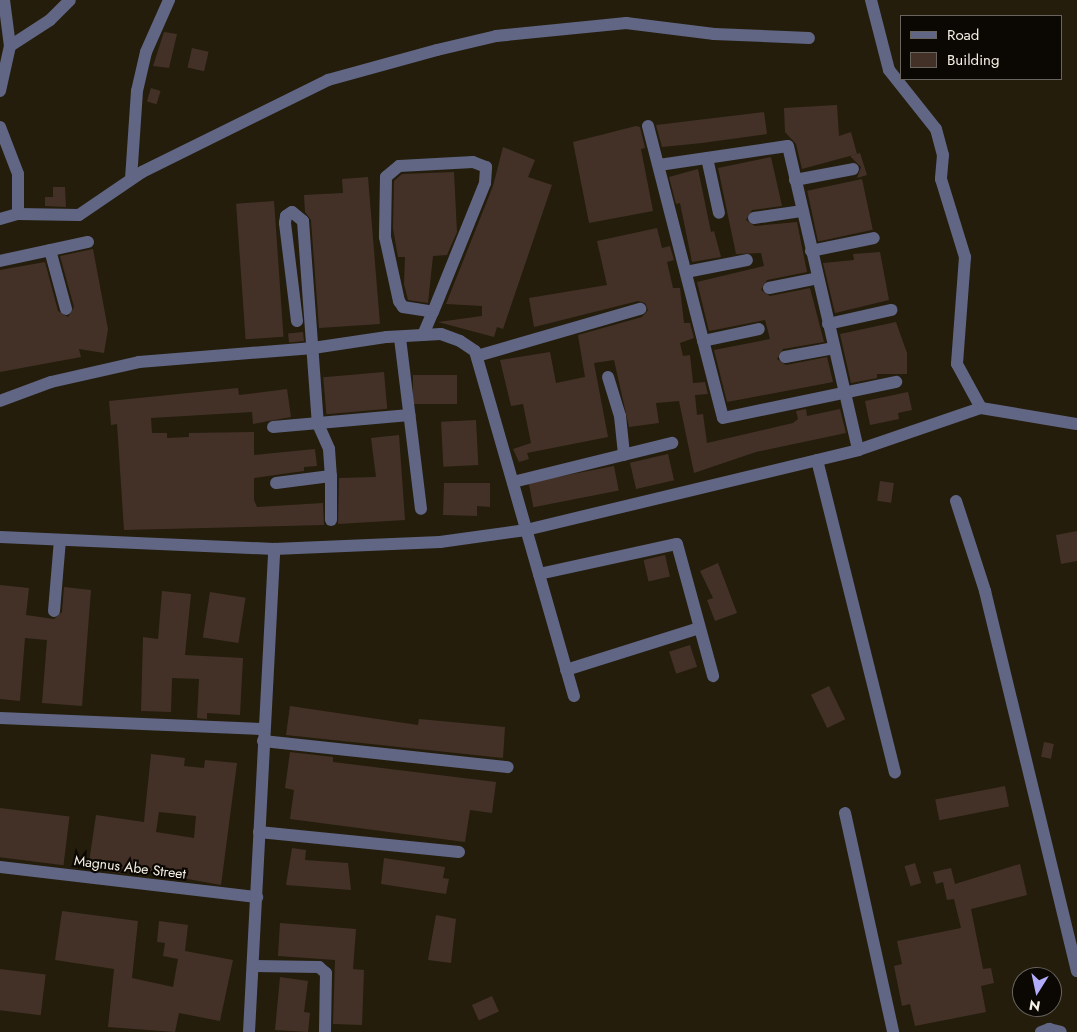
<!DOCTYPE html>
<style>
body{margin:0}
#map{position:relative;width:1077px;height:1032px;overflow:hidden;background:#241d0c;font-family:Jost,sans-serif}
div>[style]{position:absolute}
.building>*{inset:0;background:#433127;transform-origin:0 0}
.minor>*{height:12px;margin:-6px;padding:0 6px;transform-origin:6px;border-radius:6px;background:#616685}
span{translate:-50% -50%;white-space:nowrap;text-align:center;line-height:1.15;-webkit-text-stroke:4.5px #0b0703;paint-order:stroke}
.street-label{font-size:14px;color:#f6f1e6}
.legend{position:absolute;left:900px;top:15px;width:162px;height:65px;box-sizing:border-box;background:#0b0703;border:1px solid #69655e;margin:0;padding:6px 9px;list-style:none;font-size:15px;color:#f6f1e6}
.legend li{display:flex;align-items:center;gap:10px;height:25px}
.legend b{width:25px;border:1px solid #69655e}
.north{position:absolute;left:1012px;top:967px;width:50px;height:50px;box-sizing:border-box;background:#0b0703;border:1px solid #69655e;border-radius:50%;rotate:190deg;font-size:14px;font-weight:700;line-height:20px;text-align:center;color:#f6f1e6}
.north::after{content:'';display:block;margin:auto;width:18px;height:22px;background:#b1adfa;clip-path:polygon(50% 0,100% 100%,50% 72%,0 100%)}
</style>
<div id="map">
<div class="building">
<i style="clip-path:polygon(164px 32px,177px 34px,169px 68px,153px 66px)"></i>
<i style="left:192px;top:48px;width:17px;height:20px;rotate:13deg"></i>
<i style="left:151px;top:88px;width:10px;height:14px;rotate:17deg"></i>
<i style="clip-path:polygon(837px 105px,839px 136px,851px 132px,857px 154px,802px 169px,796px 144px,785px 132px,784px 108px)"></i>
<i style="clip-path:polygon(764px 112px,767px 134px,702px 143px,662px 147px,656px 125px)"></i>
<i style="clip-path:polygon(636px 126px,640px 127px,645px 148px,641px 149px,653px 211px,589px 223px,573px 142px)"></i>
<i style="clip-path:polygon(503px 147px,535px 160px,528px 177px,552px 185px,503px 329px,497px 327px,494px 337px,438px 322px,482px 316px,482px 306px,446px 304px,493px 186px)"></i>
<i style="clip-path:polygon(860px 153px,867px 175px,857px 178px,861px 167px,850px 156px)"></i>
<i style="clip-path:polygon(771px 157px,782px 206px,752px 210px,746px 220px,755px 226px,797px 222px,807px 272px,767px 280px,761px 290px,770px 296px,810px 288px,824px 342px,783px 349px,777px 359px,786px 365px,827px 357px,833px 382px,727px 402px,714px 350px,770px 339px,765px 320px,709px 331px,697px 282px,764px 266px,761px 253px,736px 254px,718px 168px)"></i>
<i style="clip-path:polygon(698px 169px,711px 232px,714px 231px,721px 257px,692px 262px,680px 203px,676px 204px,669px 177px)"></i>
<i style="clip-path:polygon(454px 172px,457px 232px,447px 255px,433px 256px,428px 303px,408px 300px,404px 284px,405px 257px,398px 257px,393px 228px,394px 181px,402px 174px)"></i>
<i style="clip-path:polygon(368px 177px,380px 324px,319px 328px,311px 220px,305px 212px,304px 195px,343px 193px,342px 179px)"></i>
<i style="left:862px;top:179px;width:52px;height:56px;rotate:78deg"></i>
<i style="clip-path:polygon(53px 187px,65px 187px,66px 207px,45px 206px,45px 197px,53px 197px)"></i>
<i style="left:274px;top:201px;width:136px;height:38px;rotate:86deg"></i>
<i style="clip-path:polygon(657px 228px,662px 248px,670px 246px,674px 260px,667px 262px,673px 288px,680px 288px,684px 323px,690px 323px,694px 338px,680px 343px,683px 356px,690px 355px,693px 383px,705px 382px,708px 394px,695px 395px,697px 415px,703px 414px,707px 443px,793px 423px,798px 419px,796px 411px,806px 409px,807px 416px,840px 409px,846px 433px,756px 452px,694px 473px,679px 401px,656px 403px,659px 423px,629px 427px,614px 360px,594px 363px,608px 437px,527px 453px,529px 459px,519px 462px,513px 449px,531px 443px,523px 404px,511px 406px,500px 360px,550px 352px,556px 383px,585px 377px,578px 335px,642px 317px,648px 310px,645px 303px,638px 301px,534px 327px,529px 298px,607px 285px,597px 241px)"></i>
<i style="clip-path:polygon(93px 249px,108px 329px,104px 353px,79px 349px,81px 357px,0 372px,0 270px,45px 262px,58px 311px,68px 317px,74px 307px,60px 256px)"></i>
<i style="clip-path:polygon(880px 252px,889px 300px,835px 313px,823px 263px,854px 260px,853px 254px)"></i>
<i style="clip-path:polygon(896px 322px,907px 353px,907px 374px,877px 374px,877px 378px,851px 383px,840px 334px)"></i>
<i style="left:303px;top:332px;width:9px;height:15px;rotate:84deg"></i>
<i style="left:384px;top:372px;width:37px;height:61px;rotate:85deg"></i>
<i style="left:413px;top:375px;width:44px;height:29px"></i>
<i style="clip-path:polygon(238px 388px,239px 395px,287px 389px,291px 417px,253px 424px,252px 412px,151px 418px,152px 433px,167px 433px,167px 438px,189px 437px,189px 433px,254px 432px,254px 455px,315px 449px,317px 466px,304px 467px,304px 471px,254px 478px,254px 500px,257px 507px,323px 503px,324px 525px,124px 530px,117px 424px,111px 425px,109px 401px)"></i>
<i style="clip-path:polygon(908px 392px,912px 410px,898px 413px,899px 419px,870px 425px,865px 401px)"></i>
<i style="left:476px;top:420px;width:45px;height:35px;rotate:87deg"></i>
<i style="clip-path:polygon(399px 435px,405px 520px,338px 524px,339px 478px,376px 477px,371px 438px)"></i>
<i style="left:668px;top:454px;width:27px;height:39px;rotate:77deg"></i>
<i style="left:614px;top:466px;width:25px;height:87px;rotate:79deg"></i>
<i style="left:880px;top:481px;width:14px;height:20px;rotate:8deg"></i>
<i style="clip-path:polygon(444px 483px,490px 483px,490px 507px,477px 506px,477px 516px,443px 515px)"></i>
<i style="clip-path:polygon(1077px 531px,1077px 561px,1061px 564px,1056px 535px)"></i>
<i style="left:665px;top:555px;width:22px;height:22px;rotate:77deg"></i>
<i style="clip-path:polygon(718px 563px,737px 613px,715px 621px,707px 600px,713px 598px,700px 571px)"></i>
<i style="clip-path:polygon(0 585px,29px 588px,26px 615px,54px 619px,62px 612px,64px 587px,91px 590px,82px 706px,42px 703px,47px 640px,25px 638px,20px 701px,0 699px)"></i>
<i style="clip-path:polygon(162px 591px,191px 594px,185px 655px,243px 658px,240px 715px,207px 713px,207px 719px,197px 718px,199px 679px,172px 678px,171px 712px,141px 711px,143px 637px,158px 639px)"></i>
<i style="left:210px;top:592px;width:36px;height:46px;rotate:9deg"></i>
<i style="left:690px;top:645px;width:23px;height:22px;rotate:72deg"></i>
<i style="left:829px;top:686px;width:37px;height:20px;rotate:64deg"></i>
<i style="clip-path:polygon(290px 706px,418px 725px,419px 719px,505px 727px,503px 758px,286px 735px)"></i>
<i style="left:1044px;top:742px;width:10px;height:15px;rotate:11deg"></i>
<i style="clip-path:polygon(290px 752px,333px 757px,333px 762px,496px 782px,492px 813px,470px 810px,465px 842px,290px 819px,294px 790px,285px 788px)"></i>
<i style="clip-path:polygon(evenodd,151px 754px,185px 758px,184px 766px,204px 768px,205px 760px,237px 763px,221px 885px,127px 868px,126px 874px,88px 869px,96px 815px,144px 822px,151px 754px,159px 812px,196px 816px,194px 838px,156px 832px,159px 812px)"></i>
<i style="left:1005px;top:786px;width:21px;height:71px;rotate:79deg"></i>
<i style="left:0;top:808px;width:70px;height:49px;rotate:7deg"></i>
<i style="clip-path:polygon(292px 848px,306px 850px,305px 860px,348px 863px,351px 890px,286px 885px)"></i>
<i style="clip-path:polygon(384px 858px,445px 867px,443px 878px,449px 879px,446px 894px,381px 884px)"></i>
<i style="left:915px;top:863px;width:21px;height:11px;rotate:73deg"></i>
<i style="clip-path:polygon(1020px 864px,1027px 895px,971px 909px,983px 969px,991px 968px,994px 983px,981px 986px,986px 1012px,915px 1026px,910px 1004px,902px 1006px,894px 966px,902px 964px,897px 941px,961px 928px,954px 899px,947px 900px,943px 882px,936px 884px,933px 872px,951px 868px,955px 884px)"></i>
<i style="clip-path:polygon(62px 911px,138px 921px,132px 978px,173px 987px,178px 959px,163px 956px,165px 943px,157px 942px,159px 921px,188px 925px,185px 951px,233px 960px,220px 1021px,179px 1013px,175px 1032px,108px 1027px,114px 969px,55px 960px)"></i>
<i style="clip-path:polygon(436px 915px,456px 919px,451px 963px,428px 960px)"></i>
<i style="clip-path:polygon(280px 923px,356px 929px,353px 969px,364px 970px,362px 1025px,333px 1024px,335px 960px,278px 956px)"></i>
<i style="left:0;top:969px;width:46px;height:41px;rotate:7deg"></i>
<i style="clip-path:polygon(280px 977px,308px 981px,304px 1012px,310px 1013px,308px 1032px,275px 1030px)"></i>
<i style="left:492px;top:996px;width:17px;height:22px;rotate:66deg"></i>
</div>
<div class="minor">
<i style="left:4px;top:0;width:46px;rotate:82.6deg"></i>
<i style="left:10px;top:46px;width:48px;rotate:-33deg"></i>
<i style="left:50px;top:20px;width:28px;rotate:-45deg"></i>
<i style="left:871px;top:0;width:72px;rotate:75.6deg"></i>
<i style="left:889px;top:70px;width:75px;rotate:51.5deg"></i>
<i style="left:936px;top:129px;width:27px;rotate:75deg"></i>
<i style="left:943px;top:155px;width:24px;rotate:95deg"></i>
<i style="left:941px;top:179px;width:82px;rotate:72.9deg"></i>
<i style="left:965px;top:257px;width:107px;rotate:94.3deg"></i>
<i style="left:957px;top:364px;width:50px;rotate:61.4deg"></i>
<i style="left:0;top:91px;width:46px;rotate:-77.5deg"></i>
<i style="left:648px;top:126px;width:301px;rotate:75.6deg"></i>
<i style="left:723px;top:418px;width:177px;rotate:-11.8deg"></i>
<i style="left:0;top:127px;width:50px;rotate:69deg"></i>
<i style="left:18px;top:174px;width:40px;rotate:90deg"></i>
<i style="left:707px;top:158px;width:56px;rotate:77.7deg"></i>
<i style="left:659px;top:165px;width:130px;rotate:-8.4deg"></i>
<i style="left:788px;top:146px;width:312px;rotate:77deg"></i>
<i style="left:131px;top:179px;width:88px;rotate:-86.1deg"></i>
<i style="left:137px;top:91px;width:40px;rotate:-77deg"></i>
<i style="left:146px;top:52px;width:57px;rotate:-66.1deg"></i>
<i style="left:795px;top:180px;width:59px;rotate:-10.7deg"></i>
<i style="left:754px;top:218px;width:49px;rotate:-8.3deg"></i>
<i style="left:0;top:219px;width:19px;rotate:-16deg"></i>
<i style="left:18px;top:214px;width:61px;rotate:0.9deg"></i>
<i style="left:79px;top:215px;width:76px;rotate:-34.3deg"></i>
<i style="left:142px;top:172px;width:208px;rotate:-26.3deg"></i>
<i style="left:328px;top:80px;width:113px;rotate:-15.4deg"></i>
<i style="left:437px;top:50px;width:61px;rotate:-13.3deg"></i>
<i style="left:496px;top:36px;width:131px;rotate:-5.7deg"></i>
<i style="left:626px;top:23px;width:89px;rotate:7.1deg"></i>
<i style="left:714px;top:34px;width:95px;rotate:2.4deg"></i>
<i style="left:50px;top:250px;width:61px;rotate:74.8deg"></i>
<i style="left:811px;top:251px;width:64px;rotate:-11.7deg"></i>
<i style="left:0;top:261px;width:90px;rotate:-12.2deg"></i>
<i style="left:686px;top:272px;width:62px;rotate:-11.1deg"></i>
<i style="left:769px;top:288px;width:50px;rotate:-11.5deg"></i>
<i style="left:297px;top:321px;width:99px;rotate:-97deg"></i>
<i style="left:285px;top:223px;width:7px;rotate:-82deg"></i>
<i style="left:286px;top:216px;width:7px;rotate:-34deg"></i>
<i style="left:292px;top:212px;width:14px;rotate:39deg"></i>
<i style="left:303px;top:221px;width:204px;rotate:85.8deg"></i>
<i style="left:318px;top:424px;width:27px;rotate:66deg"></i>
<i style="left:329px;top:449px;width:27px;rotate:86deg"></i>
<i style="left:331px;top:476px;width:44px;rotate:90deg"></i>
<i style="left:828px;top:324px;width:65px;rotate:-12.5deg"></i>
<i style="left:423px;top:335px;width:25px;rotate:-67deg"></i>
<i style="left:433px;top:312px;width:139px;rotate:-68deg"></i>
<i style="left:485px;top:183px;width:16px;rotate:-86deg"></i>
<i style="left:486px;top:167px;width:14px;rotate:-159deg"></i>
<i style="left:473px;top:162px;width:74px;rotate:176.9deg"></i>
<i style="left:399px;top:166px;width:17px;rotate:140deg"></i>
<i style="left:386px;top:177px;width:60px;rotate:91deg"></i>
<i style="left:385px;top:237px;width:66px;rotate:77.7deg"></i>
<i style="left:399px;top:301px;width:7px;rotate:56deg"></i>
<i style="left:403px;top:307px;width:30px;rotate:9deg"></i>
<i style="left:400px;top:338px;width:172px;rotate:83deg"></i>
<i style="left:703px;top:341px;width:57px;rotate:-12.1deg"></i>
<i style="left:477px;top:356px;width:170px;rotate:-16.1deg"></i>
<i style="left:785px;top:357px;width:50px;rotate:-10.4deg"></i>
<i style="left:608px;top:377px;width:41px;rotate:72.9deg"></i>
<i style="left:620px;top:416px;width:39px;rotate:84deg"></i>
<i style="left:0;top:401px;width:54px;rotate:-20.4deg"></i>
<i style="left:51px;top:382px;width:90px;rotate:-12.8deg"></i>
<i style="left:139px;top:362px;width:175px;rotate:-4.6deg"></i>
<i style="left:313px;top:348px;width:75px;rotate:-8.5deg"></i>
<i style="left:387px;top:337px;width:54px;rotate:-3.2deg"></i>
<i style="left:441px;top:334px;width:20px;rotate:20deg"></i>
<i style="left:460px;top:341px;width:18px;rotate:34deg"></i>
<i style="left:475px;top:351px;width:359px;rotate:74deg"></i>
<i style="left:273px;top:427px;width:137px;rotate:-5deg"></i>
<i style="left:817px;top:460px;width:322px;rotate:76deg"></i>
<i style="left:513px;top:482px;width:164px;rotate:-13.8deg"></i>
<i style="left:276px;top:483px;width:55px;rotate:-7.3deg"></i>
<i style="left:956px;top:501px;width:95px;rotate:72.1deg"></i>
<i style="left:985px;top:591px;width:391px;rotate:76.4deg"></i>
<i style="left:0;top:537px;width:274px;rotate:2.5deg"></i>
<i style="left:274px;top:549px;width:166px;rotate:-2.4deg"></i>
<i style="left:440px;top:542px;width:87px;rotate:-7.9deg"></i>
<i style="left:526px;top:530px;width:342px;rotate:-13.5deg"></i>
<i style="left:858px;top:450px;width:130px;rotate:-18.9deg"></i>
<i style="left:981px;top:408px;width:97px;rotate:9.5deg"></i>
<i style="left:539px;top:574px;width:141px;rotate:-12.3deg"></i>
<i style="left:677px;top:544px;width:137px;rotate:74.7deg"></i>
<i style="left:54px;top:611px;width:71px;rotate:-85.2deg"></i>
<i style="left:566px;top:670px;width:139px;rotate:-17.5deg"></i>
<i style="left:0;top:718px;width:263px;rotate:2.4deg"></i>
<i style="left:263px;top:741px;width:246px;rotate:6.1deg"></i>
<i style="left:845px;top:813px;width:224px;rotate:77.6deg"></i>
<i style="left:259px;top:832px;width:201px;rotate:5.7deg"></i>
<i style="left:0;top:867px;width:259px;rotate:6.7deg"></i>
<i style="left:253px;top:966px;width:66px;rotate:0.9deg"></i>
<i style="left:319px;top:967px;width:9px;rotate:41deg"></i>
<i style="left:326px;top:973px;width:59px;rotate:91deg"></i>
<i style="left:249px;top:1032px;width:484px;rotate:-87deg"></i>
<i style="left:1041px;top:1032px;width:9px;rotate:-21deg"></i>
<i style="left:1049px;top:1029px;width:12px;rotate:14deg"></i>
</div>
<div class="street-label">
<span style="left:130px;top:867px;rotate:7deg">Magnus Abe Street</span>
</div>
<ul class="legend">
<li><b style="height:6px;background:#616685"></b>Road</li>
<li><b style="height:14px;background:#433127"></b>Building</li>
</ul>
<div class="north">N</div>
</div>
